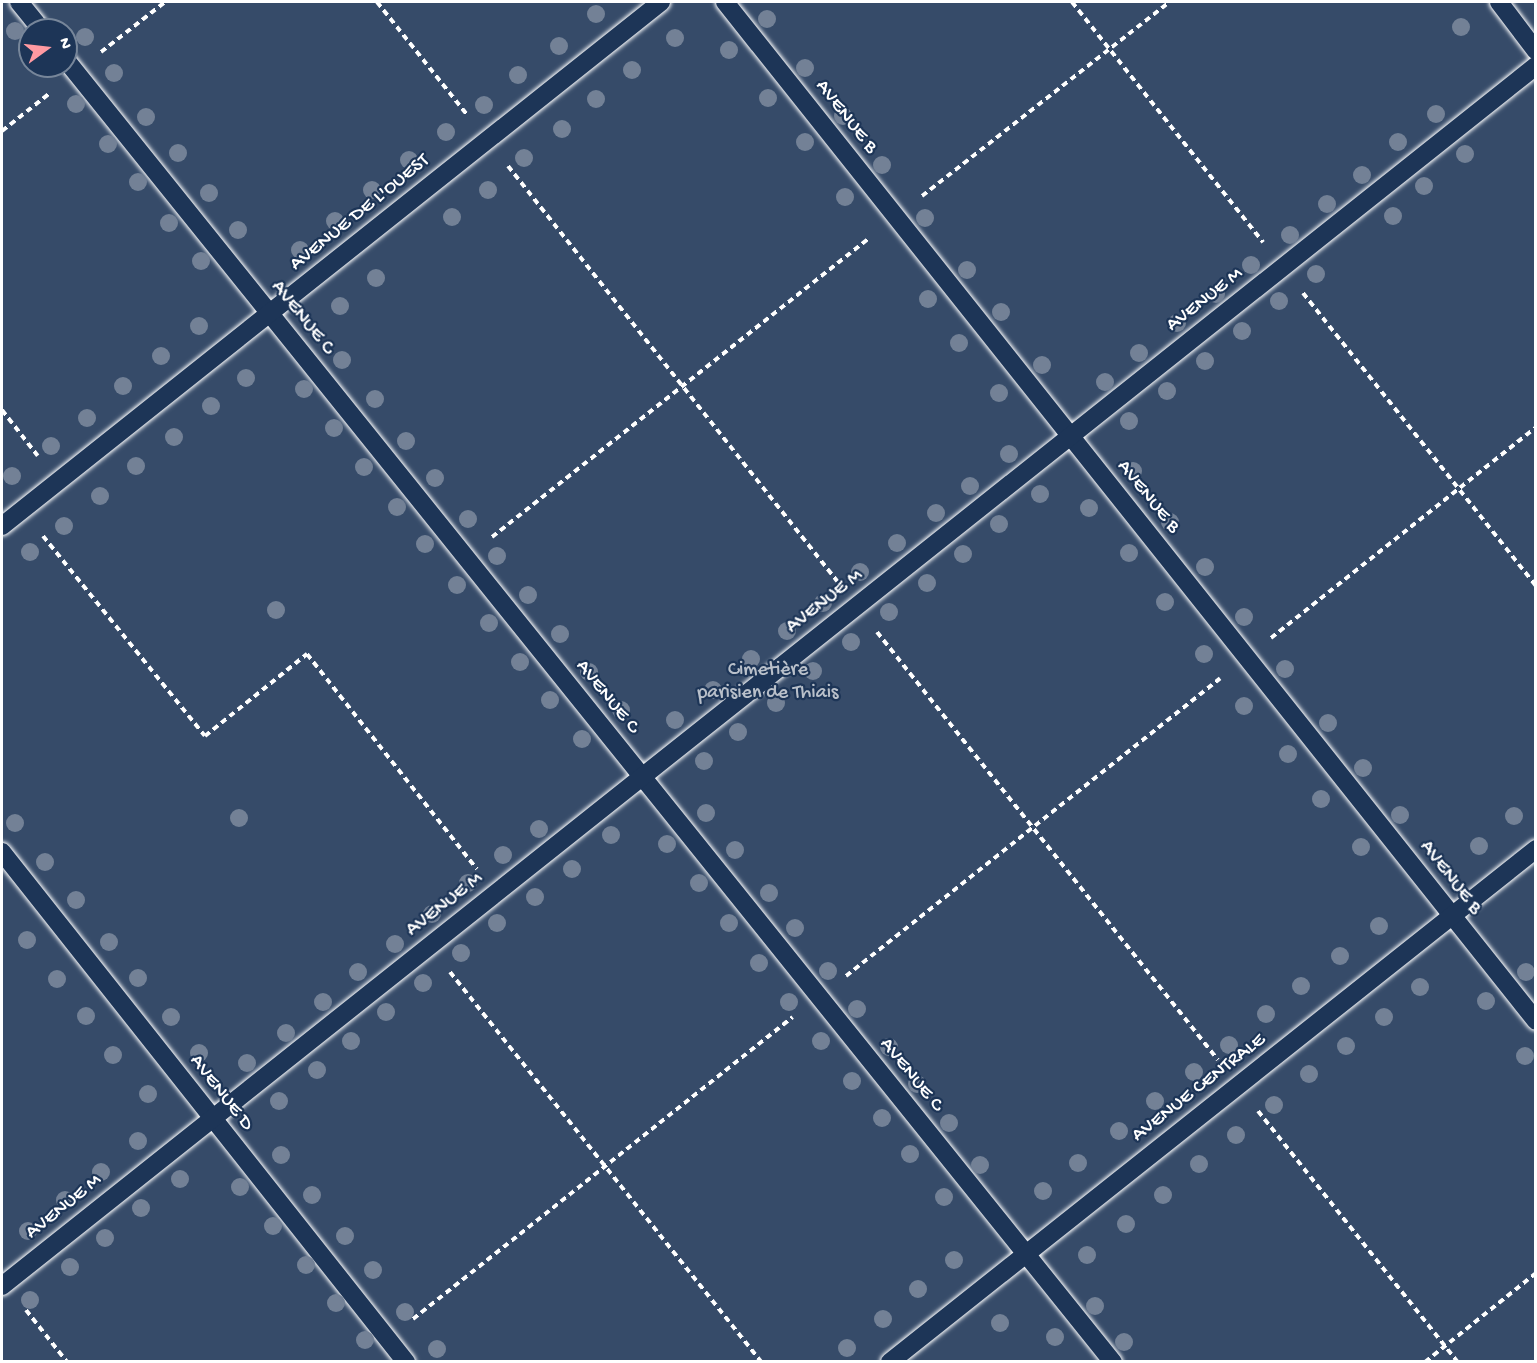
<!DOCTYPE html>
<meta charset="utf-8">
<style>
body{margin:0}
#map{position:relative;width:1537px;height:1363px;overflow:hidden;background:#1d3557;font-family:"Gochi Hand",sans-serif}
div>[style]{position:absolute}
.green>*{inset:0;background:#364b69}
.path>*{height:4px;margin-top:-2px;transform-origin:0;background:repeating-linear-gradient(90deg,#fff 0 6px,transparent 0 10.5px)}
.roads{filter:drop-shadow(0 0 2px #fff) drop-shadow(0 0 2px #fff)}
.lane>*{height:18px;margin:-9px;padding:0 9px;transform-origin:9px;border-radius:9px;background:#1d3557}
.trees>*{width:18px;height:18px;margin:-9px;border-radius:50%;background:#738196}
span{translate:-50% -50%;white-space:nowrap;text-align:center;line-height:1.15;-webkit-text-stroke:4.5px #1d3557;paint-order:stroke}
.street-label{font-size:20px;color:#fff}
.park-label{font-size:20px;color:#b9c0ca}
.frame{position:absolute;inset:0;border:3px solid #fff;pointer-events:none}
.north{position:absolute;left:18px;top:18px;width:60px;height:60px;box-sizing:border-box;background:#1d3557;border:2px solid #77869a;border-radius:50%;rotate:75deg;font-size:16px;font-weight:700;line-height:24px;text-align:center;color:#fff}
.north::after{content:'';display:block;margin:auto;width:21px;height:27px;background:#ff9aa2;clip-path:polygon(50% 0,100% 100%,50% 72%,0 100%)}
</style>
<div id="map">
<div class="green">
<i style="clip-path:polygon(evenodd,2px 2px,1535px 2px,1535px 1361px,2px 1361px,2px 2px,30px 30px,66px 30px,66px 66px,30px 66px,30px 30px)"></i>
</div>
<div class="path">
<i style="left:377px;top:2px;width:146px;rotate:51.4deg"></i>
<i style="left:1072px;top:2px;width:307px;rotate:51.5deg"></i>
<i style="left:101px;top:52px;width:81px;rotate:-38deg"></i>
<i style="left:2px;top:131px;width:61px;rotate:-38.4deg"></i>
<i style="left:508px;top:166px;width:530px;rotate:51.59deg"></i>
<i style="left:922px;top:196px;width:314px;rotate:-38.1deg"></i>
<i style="left:1303px;top:293px;width:374px;rotate:51.5deg"></i>
<i style="left:2px;top:410px;width:58px;rotate:52deg"></i>
<i style="left:43px;top:536px;width:257px;rotate:51deg"></i>
<i style="left:205px;top:736px;width:131px;rotate:-38.8deg"></i>
<i style="left:307px;top:654px;width:274px;rotate:51.7deg"></i>
<i style="left:492px;top:537px;width:481px;rotate:-38.4deg"></i>
<i style="left:877px;top:632px;width:547px;rotate:51.45deg"></i>
<i style="left:1271px;top:638px;width:339px;rotate:-38.5deg"></i>
<i style="left:450px;top:972px;width:499px;rotate:51.4deg"></i>
<i style="left:846px;top:976px;width:478px;rotate:-38.5deg"></i>
<i style="left:1258px;top:1111px;width:321px;rotate:51.5deg"></i>
<i style="left:26px;top:1310px;width:66px;rotate:51.7deg"></i>
<i style="left:413px;top:1319px;width:485px;rotate:-38.5deg"></i>
<i style="left:1425px;top:1362px;width:142px;rotate:-38.7deg"></i>
</div>
<div class="roads">
<div class="lane">
<i style="left:19px;top:2px;width:36px;rotate:51deg"></i>
<i style="left:725px;top:2px;width:1302px;rotate:51.48deg"></i>
<i style="left:1499px;top:2px;width:61px;rotate:52.9deg"></i>
<i style="left:66px;top:60px;width:1671px;rotate:51.2deg"></i>
<i style="left:2px;top:526px;width:842px;rotate:-38.49deg"></i>
<i style="left:2px;top:852px;width:651px;rotate:51.62deg"></i>
<i style="left:2px;top:1286px;width:1960px;rotate:-38.5deg"></i>
<i style="left:890px;top:1362px;width:825px;rotate:-38.45deg"></i>
</div>
</div>
<div class="trees">
<i style="left:596px;top:14px"></i>
<i style="left:767px;top:19px"></i>
<i style="left:1461px;top:27px"></i>
<i style="left:15px;top:31px"></i>
<i style="left:85px;top:37px"></i>
<i style="left:675px;top:38px"></i>
<i style="left:559px;top:46px"></i>
<i style="left:729px;top:50px"></i>
<i style="left:805px;top:68px"></i>
<i style="left:632px;top:70px"></i>
<i style="left:114px;top:73px"></i>
<i style="left:518px;top:75px"></i>
<i style="left:768px;top:98px"></i>
<i style="left:596px;top:99px"></i>
<i style="left:76px;top:104px"></i>
<i style="left:484px;top:105px"></i>
<i style="left:1436px;top:114px"></i>
<i style="left:843px;top:116px"></i>
<i style="left:146px;top:117px"></i>
<i style="left:562px;top:129px"></i>
<i style="left:446px;top:132px"></i>
<i style="left:805px;top:142px"></i>
<i style="left:1398px;top:142px"></i>
<i style="left:108px;top:144px"></i>
<i style="left:178px;top:153px"></i>
<i style="left:1465px;top:154px"></i>
<i style="left:524px;top:158px"></i>
<i style="left:409px;top:160px"></i>
<i style="left:882px;top:165px"></i>
<i style="left:1362px;top:175px"></i>
<i style="left:138px;top:182px"></i>
<i style="left:1424px;top:186px"></i>
<i style="left:372px;top:190px"></i>
<i style="left:488px;top:190px"></i>
<i style="left:209px;top:193px"></i>
<i style="left:845px;top:197px"></i>
<i style="left:1327px;top:204px"></i>
<i style="left:1393px;top:216px"></i>
<i style="left:452px;top:217px"></i>
<i style="left:925px;top:218px"></i>
<i style="left:335px;top:221px"></i>
<i style="left:169px;top:223px"></i>
<i style="left:238px;top:230px"></i>
<i style="left:1290px;top:235px"></i>
<i style="left:300px;top:250px"></i>
<i style="left:201px;top:261px"></i>
<i style="left:1251px;top:265px"></i>
<i style="left:967px;top:270px"></i>
<i style="left:1316px;top:274px"></i>
<i style="left:376px;top:278px"></i>
<i style="left:1216px;top:294px"></i>
<i style="left:928px;top:299px"></i>
<i style="left:1279px;top:301px"></i>
<i style="left:340px;top:306px"></i>
<i style="left:1001px;top:312px"></i>
<i style="left:1177px;top:323px"></i>
<i style="left:199px;top:326px"></i>
<i style="left:1242px;top:331px"></i>
<i style="left:959px;top:343px"></i>
<i style="left:1139px;top:353px"></i>
<i style="left:161px;top:356px"></i>
<i style="left:342px;top:360px"></i>
<i style="left:1205px;top:361px"></i>
<i style="left:1042px;top:365px"></i>
<i style="left:246px;top:378px"></i>
<i style="left:1105px;top:382px"></i>
<i style="left:123px;top:386px"></i>
<i style="left:304px;top:389px"></i>
<i style="left:1167px;top:391px"></i>
<i style="left:999px;top:393px"></i>
<i style="left:375px;top:399px"></i>
<i style="left:211px;top:406px"></i>
<i style="left:87px;top:418px"></i>
<i style="left:1129px;top:421px"></i>
<i style="left:334px;top:428px"></i>
<i style="left:174px;top:437px"></i>
<i style="left:406px;top:441px"></i>
<i style="left:51px;top:446px"></i>
<i style="left:1009px;top:454px"></i>
<i style="left:136px;top:466px"></i>
<i style="left:364px;top:467px"></i>
<i style="left:1133px;top:471px"></i>
<i style="left:12px;top:476px"></i>
<i style="left:435px;top:478px"></i>
<i style="left:970px;top:486px"></i>
<i style="left:1040px;top:494px"></i>
<i style="left:100px;top:496px"></i>
<i style="left:397px;top:507px"></i>
<i style="left:1089px;top:508px"></i>
<i style="left:936px;top:513px"></i>
<i style="left:468px;top:519px"></i>
<i style="left:1170px;top:522px"></i>
<i style="left:999px;top:524px"></i>
<i style="left:64px;top:526px"></i>
<i style="left:897px;top:543px"></i>
<i style="left:425px;top:544px"></i>
<i style="left:30px;top:552px"></i>
<i style="left:1129px;top:553px"></i>
<i style="left:963px;top:554px"></i>
<i style="left:497px;top:556px"></i>
<i style="left:1205px;top:567px"></i>
<i style="left:860px;top:572px"></i>
<i style="left:927px;top:583px"></i>
<i style="left:457px;top:585px"></i>
<i style="left:528px;top:595px"></i>
<i style="left:1165px;top:602px"></i>
<i style="left:823px;top:603px"></i>
<i style="left:276px;top:610px"></i>
<i style="left:889px;top:612px"></i>
<i style="left:1244px;top:617px"></i>
<i style="left:489px;top:623px"></i>
<i style="left:787px;top:631px"></i>
<i style="left:560px;top:634px"></i>
<i style="left:851px;top:642px"></i>
<i style="left:1204px;top:654px"></i>
<i style="left:751px;top:659px"></i>
<i style="left:520px;top:662px"></i>
<i style="left:1285px;top:669px"></i>
<i style="left:813px;top:671px"></i>
<i style="left:589px;top:672px"></i>
<i style="left:713px;top:690px"></i>
<i style="left:550px;top:700px"></i>
<i style="left:776px;top:703px"></i>
<i style="left:1244px;top:706px"></i>
<i style="left:621px;top:710px"></i>
<i style="left:675px;top:720px"></i>
<i style="left:1328px;top:723px"></i>
<i style="left:738px;top:732px"></i>
<i style="left:582px;top:739px"></i>
<i style="left:1288px;top:754px"></i>
<i style="left:704px;top:761px"></i>
<i style="left:1363px;top:768px"></i>
<i style="left:1321px;top:799px"></i>
<i style="left:706px;top:813px"></i>
<i style="left:1400px;top:815px"></i>
<i style="left:1514px;top:816px"></i>
<i style="left:239px;top:818px"></i>
<i style="left:15px;top:823px"></i>
<i style="left:539px;top:829px"></i>
<i style="left:611px;top:835px"></i>
<i style="left:667px;top:844px"></i>
<i style="left:1479px;top:846px"></i>
<i style="left:1361px;top:847px"></i>
<i style="left:735px;top:850px"></i>
<i style="left:503px;top:855px"></i>
<i style="left:45px;top:862px"></i>
<i style="left:572px;top:869px"></i>
<i style="left:468px;top:883px"></i>
<i style="left:699px;top:883px"></i>
<i style="left:769px;top:893px"></i>
<i style="left:535px;top:897px"></i>
<i style="left:76px;top:900px"></i>
<i style="left:432px;top:914px"></i>
<i style="left:497px;top:923px"></i>
<i style="left:729px;top:923px"></i>
<i style="left:1379px;top:926px"></i>
<i style="left:795px;top:928px"></i>
<i style="left:27px;top:940px"></i>
<i style="left:109px;top:942px"></i>
<i style="left:395px;top:944px"></i>
<i style="left:461px;top:953px"></i>
<i style="left:1340px;top:956px"></i>
<i style="left:759px;top:963px"></i>
<i style="left:828px;top:971px"></i>
<i style="left:358px;top:972px"></i>
<i style="left:1526px;top:972px"></i>
<i style="left:138px;top:978px"></i>
<i style="left:57px;top:979px"></i>
<i style="left:423px;top:983px"></i>
<i style="left:1301px;top:986px"></i>
<i style="left:1420px;top:987px"></i>
<i style="left:1486px;top:1001px"></i>
<i style="left:323px;top:1002px"></i>
<i style="left:789px;top:1002px"></i>
<i style="left:857px;top:1009px"></i>
<i style="left:386px;top:1012px"></i>
<i style="left:1266px;top:1014px"></i>
<i style="left:86px;top:1016px"></i>
<i style="left:171px;top:1017px"></i>
<i style="left:1384px;top:1017px"></i>
<i style="left:286px;top:1033px"></i>
<i style="left:351px;top:1041px"></i>
<i style="left:821px;top:1041px"></i>
<i style="left:1229px;top:1045px"></i>
<i style="left:1346px;top:1046px"></i>
<i style="left:889px;top:1047px"></i>
<i style="left:199px;top:1053px"></i>
<i style="left:113px;top:1055px"></i>
<i style="left:1525px;top:1056px"></i>
<i style="left:247px;top:1063px"></i>
<i style="left:317px;top:1070px"></i>
<i style="left:1194px;top:1072px"></i>
<i style="left:1309px;top:1074px"></i>
<i style="left:852px;top:1081px"></i>
<i style="left:917px;top:1084px"></i>
<i style="left:148px;top:1094px"></i>
<i style="left:279px;top:1101px"></i>
<i style="left:1155px;top:1101px"></i>
<i style="left:1274px;top:1105px"></i>
<i style="left:882px;top:1118px"></i>
<i style="left:949px;top:1123px"></i>
<i style="left:1119px;top:1131px"></i>
<i style="left:1236px;top:1135px"></i>
<i style="left:138px;top:1141px"></i>
<i style="left:910px;top:1154px"></i>
<i style="left:281px;top:1155px"></i>
<i style="left:1078px;top:1163px"></i>
<i style="left:1199px;top:1164px"></i>
<i style="left:980px;top:1165px"></i>
<i style="left:101px;top:1172px"></i>
<i style="left:180px;top:1179px"></i>
<i style="left:240px;top:1187px"></i>
<i style="left:1043px;top:1191px"></i>
<i style="left:312px;top:1195px"></i>
<i style="left:1163px;top:1195px"></i>
<i style="left:944px;top:1197px"></i>
<i style="left:65px;top:1200px"></i>
<i style="left:141px;top:1208px"></i>
<i style="left:1126px;top:1224px"></i>
<i style="left:273px;top:1226px"></i>
<i style="left:28px;top:1231px"></i>
<i style="left:345px;top:1236px"></i>
<i style="left:105px;top:1238px"></i>
<i style="left:1087px;top:1255px"></i>
<i style="left:954px;top:1260px"></i>
<i style="left:306px;top:1265px"></i>
<i style="left:70px;top:1267px"></i>
<i style="left:373px;top:1270px"></i>
<i style="left:918px;top:1289px"></i>
<i style="left:30px;top:1300px"></i>
<i style="left:336px;top:1303px"></i>
<i style="left:1095px;top:1306px"></i>
<i style="left:405px;top:1312px"></i>
<i style="left:883px;top:1319px"></i>
<i style="left:1000px;top:1323px"></i>
<i style="left:1055px;top:1337px"></i>
<i style="left:365px;top:1340px"></i>
<i style="left:1124px;top:1342px"></i>
<i style="left:847px;top:1348px"></i>
<i style="left:437px;top:1349px"></i>
</div>
<div class="street-label">
<span style="left:846px;top:117px;rotate:52deg">AVENUE B</span>
<span style="left:360px;top:213px;rotate:-39deg">AVENUE DE L'OUEST</span>
<span style="left:1205px;top:300px;rotate:-38deg">AVENUE M</span>
<span style="left:302px;top:318px;rotate:51deg">AVENUE C</span>
<span style="left:1148px;top:497px;rotate:51deg">AVENUE B</span>
<span style="left:825px;top:602px;rotate:-38deg">AVENUE M</span>
<span style="left:607px;top:697px;rotate:51deg">AVENUE C</span>
<span style="left:1450px;top:878px;rotate:52deg">AVENUE B</span>
<span style="left:445px;top:905px;rotate:-38deg">AVENUE M</span>
<span style="left:911px;top:1075px;rotate:51deg">AVENUE C</span>
<span style="left:1199px;top:1088px;rotate:-38deg">AVENUE CENTRALE</span>
<span style="left:221px;top:1093px;rotate:52deg">AVENUE D</span>
<span style="left:64px;top:1207px;rotate:-39deg">AVENUE M</span>
</div>
<div class="park-label">
<span style="left:768px;top:682px">Cimetière<br>parisien de Thiais</span>
</div>
<div class="frame"></div>
<div class="north">N</div>
</div>
